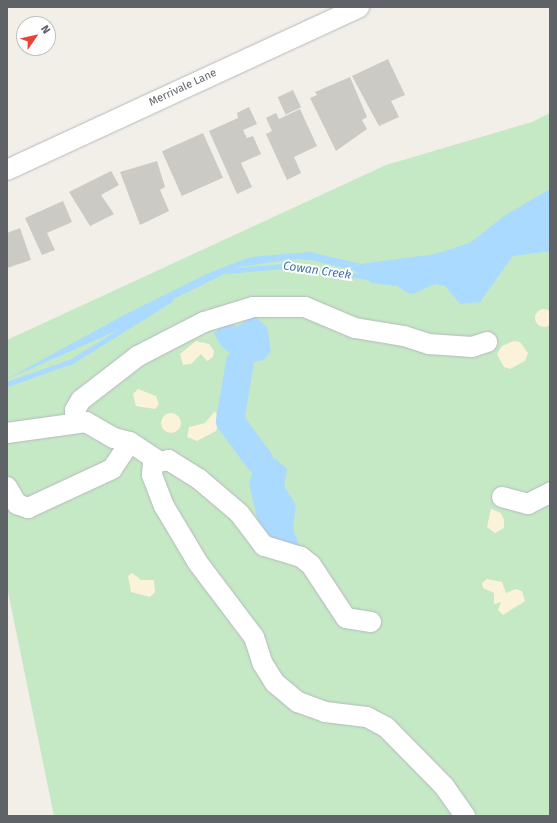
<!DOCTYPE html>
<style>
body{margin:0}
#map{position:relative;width:557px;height:823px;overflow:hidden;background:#f1efe8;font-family:"Fira Sans",sans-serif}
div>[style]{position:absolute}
.green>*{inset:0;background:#c5e8c5}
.sand>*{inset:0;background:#fbf3d9}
.round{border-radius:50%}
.water>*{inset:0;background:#aadaff}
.stream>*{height:4.5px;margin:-2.25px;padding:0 2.25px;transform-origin:2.25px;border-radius:2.25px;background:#aadaff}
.river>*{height:28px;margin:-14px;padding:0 14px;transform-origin:14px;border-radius:14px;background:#aadaff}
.building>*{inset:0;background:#cccac5;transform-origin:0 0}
.roads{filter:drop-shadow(0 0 1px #b5b8bc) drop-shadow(0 0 1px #b5b8bc)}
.minor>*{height:20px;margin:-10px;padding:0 10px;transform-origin:10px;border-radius:10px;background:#fff}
span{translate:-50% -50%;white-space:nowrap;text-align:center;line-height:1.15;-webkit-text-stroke:4px #fff;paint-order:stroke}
.street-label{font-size:11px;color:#5f6368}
.water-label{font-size:12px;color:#4174aa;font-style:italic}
.frame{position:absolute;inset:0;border:8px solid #5f6368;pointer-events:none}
.north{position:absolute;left:16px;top:16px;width:40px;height:40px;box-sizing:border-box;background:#fff;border:1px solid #bfc1c3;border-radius:50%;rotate:56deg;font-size:11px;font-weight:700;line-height:16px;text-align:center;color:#5f6368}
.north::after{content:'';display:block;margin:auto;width:14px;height:18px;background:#ea4335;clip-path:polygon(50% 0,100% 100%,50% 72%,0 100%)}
</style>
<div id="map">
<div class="green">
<i style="clip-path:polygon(550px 113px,550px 816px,54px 816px,7px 587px,7px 340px,386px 165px,532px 122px)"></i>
</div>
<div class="sand">
<i class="round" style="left:535px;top:309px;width:18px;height:18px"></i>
<i style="clip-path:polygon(196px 341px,209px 344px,214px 351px,213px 357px,207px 361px,201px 354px,191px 364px,183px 365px,180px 354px)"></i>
<i style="clip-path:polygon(514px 341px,520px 342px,528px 353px,525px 361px,510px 369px,504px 367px,497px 354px,502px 346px)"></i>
<i style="clip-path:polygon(138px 389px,156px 396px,159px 404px,155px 409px,136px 406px,133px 394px)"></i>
<i style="clip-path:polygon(215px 411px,219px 421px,216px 431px,197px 441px,187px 437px,189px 427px,205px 423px)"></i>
<i class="round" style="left:161px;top:413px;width:20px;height:20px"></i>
<i style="clip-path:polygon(491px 509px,501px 513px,504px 520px,504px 528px,495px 533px,487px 527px)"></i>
<i style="clip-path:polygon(132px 573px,141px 580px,154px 580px,155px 592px,150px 597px,131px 592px,128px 576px)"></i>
<i style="clip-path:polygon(487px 579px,502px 582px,506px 593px,516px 589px,522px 591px,525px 601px,503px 615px,498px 610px,501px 602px,494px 604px,494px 593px,483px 588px,482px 583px)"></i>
</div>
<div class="water">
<i style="clip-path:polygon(550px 189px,550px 251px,513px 256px,480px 302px,460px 304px,445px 286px,435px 284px,413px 294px,406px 292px,397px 286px,372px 283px,355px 271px,312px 260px,294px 259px,239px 267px,155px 308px,114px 332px,7px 379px,126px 314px,211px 272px,251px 257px,310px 252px,361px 264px,435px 254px,470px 243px,504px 216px)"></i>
<i style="clip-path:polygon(254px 316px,267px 327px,271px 351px,264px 360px,244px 364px,221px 346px,214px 333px,227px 322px,237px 327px)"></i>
<i style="clip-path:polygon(265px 459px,276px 459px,287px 469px,284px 486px,296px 505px,293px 529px,300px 547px,280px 547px,260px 530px,249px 483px,254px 467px)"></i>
</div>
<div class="stream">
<i style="left:228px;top:271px;width:55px;rotate:-5.2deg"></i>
<i style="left:283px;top:266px;width:86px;rotate:7.4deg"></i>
<i style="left:7px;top:384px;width:69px;rotate:-19.5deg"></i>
<i style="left:72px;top:361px;width:115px;rotate:-31.9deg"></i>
</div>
<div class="river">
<i style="left:240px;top:362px;width:60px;rotate:99.6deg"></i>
<i style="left:230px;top:421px;width:49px;rotate:53.4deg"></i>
</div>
<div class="building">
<i style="clip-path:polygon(388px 59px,405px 95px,391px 101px,399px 117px,379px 126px,352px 76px)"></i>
<i style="clip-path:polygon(350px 77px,367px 117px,362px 120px,367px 129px,336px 151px,310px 98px,317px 95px,315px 92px)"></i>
<i style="left:293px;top:90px;width:19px;height:17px;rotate:65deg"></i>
<i style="clip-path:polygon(249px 107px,257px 124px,243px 130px,247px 138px,253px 136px,261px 154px,241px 163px,252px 187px,237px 194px,209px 131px,238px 118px,237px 113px)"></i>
<i style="clip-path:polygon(300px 109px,317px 146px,294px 157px,301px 173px,287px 180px,266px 134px,272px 131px,266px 118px,276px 113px,279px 119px)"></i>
<i style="left:203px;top:133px;width:49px;height:45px;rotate:66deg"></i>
<i style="clip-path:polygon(157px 161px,165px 187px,160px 190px,169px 211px,140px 225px,120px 172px)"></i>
<i style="clip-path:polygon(111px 171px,119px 185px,101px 195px,114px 214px,90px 226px,69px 192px)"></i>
<i style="clip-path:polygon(63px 201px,72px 222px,47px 233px,55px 250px,42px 255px,25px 218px)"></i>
<i style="clip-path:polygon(20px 228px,31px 260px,7px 268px,7px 233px)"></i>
</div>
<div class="roads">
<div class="minor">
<i style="left:7px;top:170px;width:388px;rotate:-24.8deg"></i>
<i style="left:76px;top:423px;width:13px;rotate:-94deg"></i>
<i style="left:75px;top:410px;width:12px;rotate:-59deg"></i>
<i style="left:81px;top:400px;width:72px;rotate:-37.7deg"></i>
<i style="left:138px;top:356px;width:74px;rotate:-27.3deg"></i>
<i style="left:204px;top:322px;width:51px;rotate:-17deg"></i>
<i style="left:253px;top:307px;width:52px"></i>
<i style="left:305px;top:307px;width:54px;rotate:22.8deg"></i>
<i style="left:355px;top:328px;width:50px;rotate:9.3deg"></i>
<i style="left:404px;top:336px;width:26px;rotate:18deg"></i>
<i style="left:429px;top:344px;width:43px;rotate:4deg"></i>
<i style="left:472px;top:347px;width:16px;rotate:-18deg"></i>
<i style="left:7px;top:433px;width:80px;rotate:-7.9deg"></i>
<i style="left:86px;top:422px;width:32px;rotate:30deg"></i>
<i style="left:114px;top:438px;width:16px;rotate:14deg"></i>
<i style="left:7px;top:487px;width:20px;rotate:60deg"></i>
<i style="left:17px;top:504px;width:12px;rotate:20deg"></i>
<i style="left:28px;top:508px;width:93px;rotate:-24.9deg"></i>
<i style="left:112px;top:469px;width:32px;rotate:-56deg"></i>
<i style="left:130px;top:442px;width:32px;rotate:34deg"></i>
<i style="left:502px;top:497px;width:27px;rotate:15deg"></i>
<i style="left:528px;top:504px;width:25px;rotate:-27deg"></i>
<i style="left:371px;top:622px;width:25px;rotate:-171deg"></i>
<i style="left:346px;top:618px;width:64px;rotate:-123.4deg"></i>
<i style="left:311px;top:565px;width:13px;rotate:-141deg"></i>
<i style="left:301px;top:557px;width:39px;rotate:-163deg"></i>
<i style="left:264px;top:546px;width:41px;rotate:-127.1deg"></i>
<i style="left:239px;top:513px;width:52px;rotate:-139.6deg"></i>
<i style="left:199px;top:479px;width:36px;rotate:-148deg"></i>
<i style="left:169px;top:460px;width:16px;rotate:169deg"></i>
<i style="left:153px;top:463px;width:12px;rotate:95deg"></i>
<i style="left:152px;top:475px;width:33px;rotate:69deg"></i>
<i style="left:164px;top:506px;width:66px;rotate:59.2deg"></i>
<i style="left:198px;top:563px;width:93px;rotate:52.9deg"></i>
<i style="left:254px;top:637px;width:28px;rotate:72deg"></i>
<i style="left:263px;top:664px;width:22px;rotate:58deg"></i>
<i style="left:275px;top:683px;width:30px;rotate:40deg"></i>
<i style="left:298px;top:702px;width:29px;rotate:20deg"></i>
<i style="left:325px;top:712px;width:42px;rotate:6.8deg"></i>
<i style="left:367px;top:717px;width:21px;rotate:28deg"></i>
<i style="left:386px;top:727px;width:83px;rotate:45.5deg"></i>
<i style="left:444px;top:786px;width:37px;rotate:55deg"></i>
</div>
</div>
<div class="street-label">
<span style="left:183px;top:88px;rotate:-25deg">Merrivale Lane</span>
</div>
<div class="water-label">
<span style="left:317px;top:271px;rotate:8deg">Cowan Creek</span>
</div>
<div class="frame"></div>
<div class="north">N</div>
</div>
